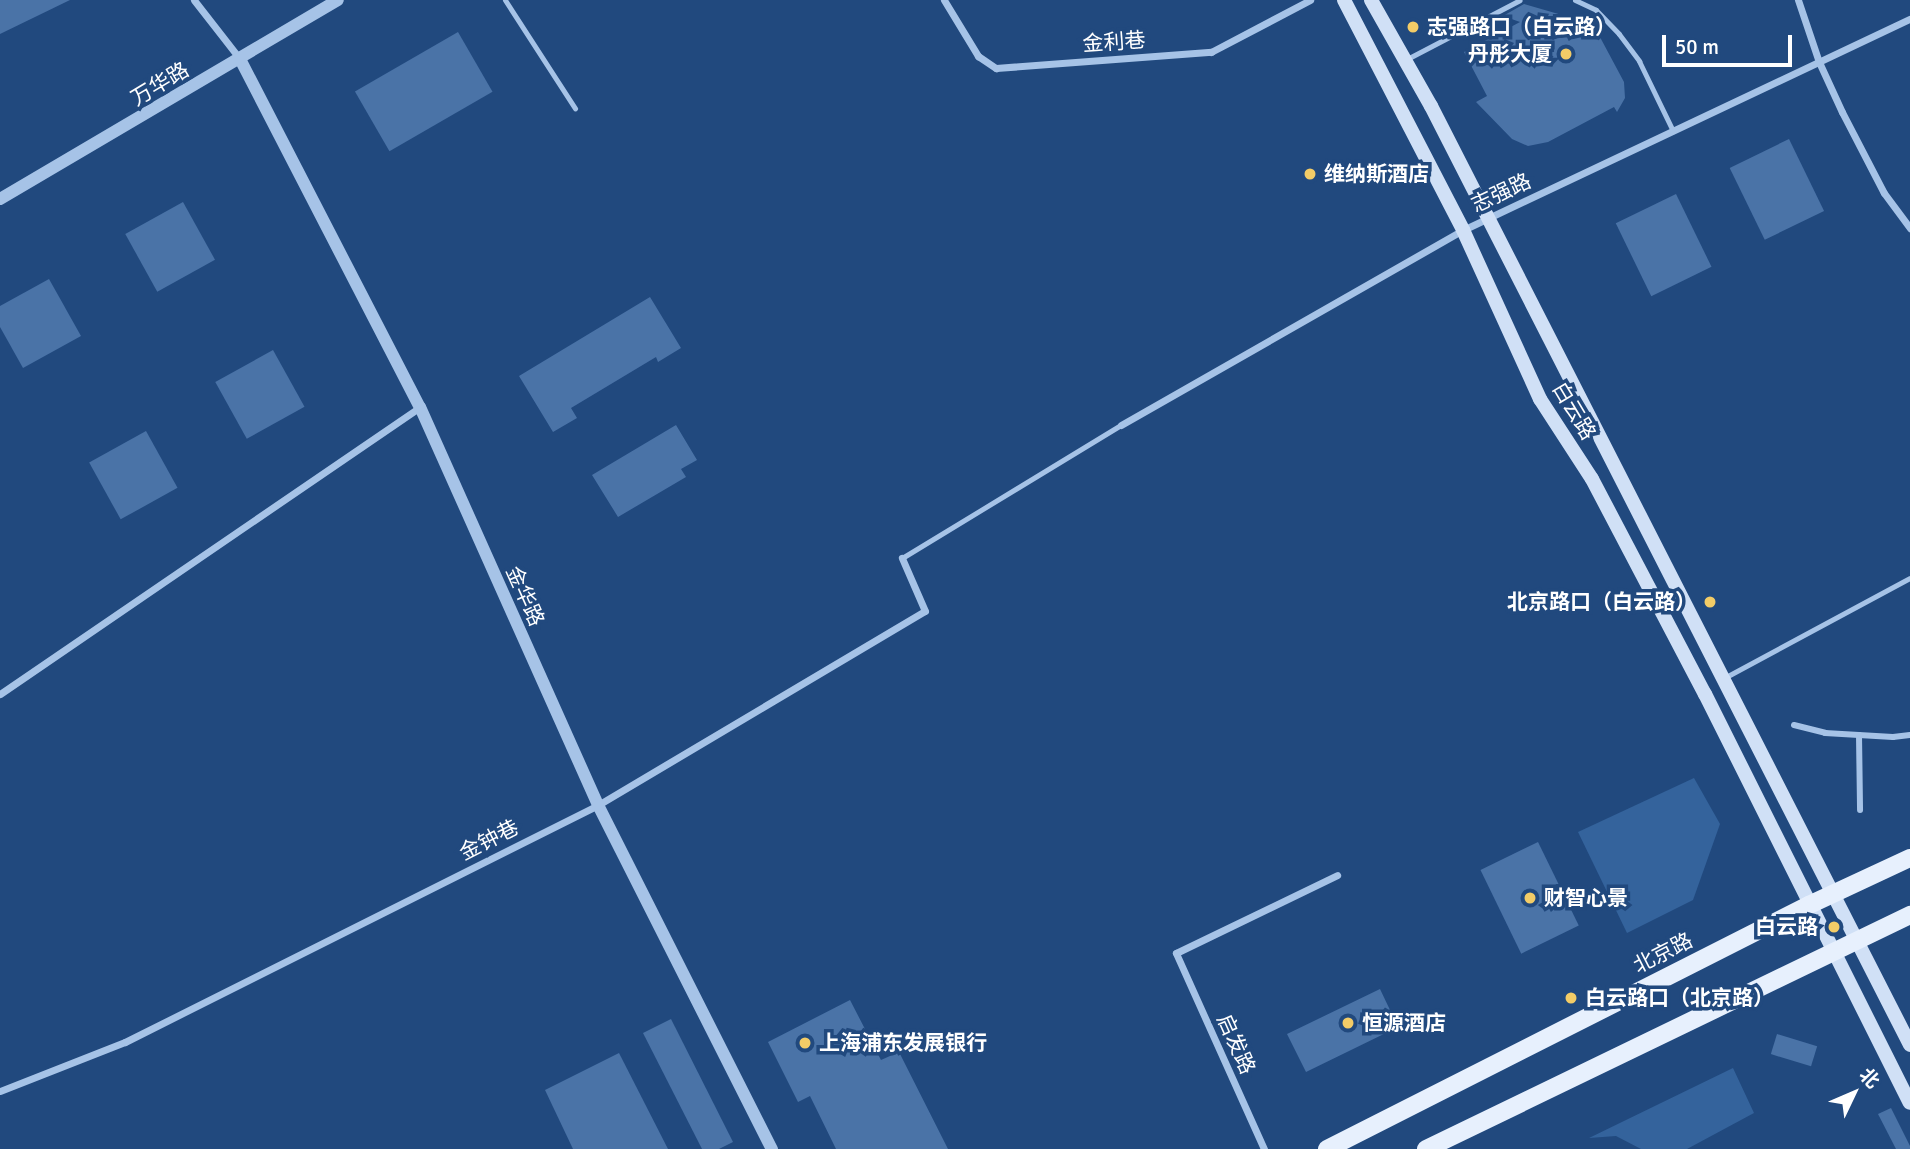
<!DOCTYPE html>
<meta charset="utf-8">
<style>
body{margin:0}
#map{position:relative;width:1910px;height:1149px;overflow:hidden;background:#21497e;font-family:Signika,"Noto Sans SC",sans-serif}
div>[style]{position:absolute}
.green>*{inset:0;background:#34639c}
.building>*{inset:0;background:#4a73a7;transform-origin:0 0}
.service>*{height:5px;margin:-2.5px;padding:0 2.5px;transform-origin:2.5px;border-radius:2.5px;background:#a6c3e7}
.pedestrian>*{height:6px;margin:-3px;padding:0 3px;transform-origin:3px;border-radius:3px;background:#a6c3e7}
.minor>*{height:7px;margin:-3.5px;padding:0 3.5px;transform-origin:3.5px;border-radius:3.5px;background:#a6c3e7}
.tertiary>*{height:12px;margin:-6px;padding:0 6px;transform-origin:6px;border-radius:6px;background:#a6c3e7}
.secondary>*{height:14px;margin:-7px;padding:0 7px;transform-origin:7px;border-radius:7px;background:#d0e0f6}
.primary>*{height:18px;margin:-9px;padding:0 9px;transform-origin:9px;border-radius:9px;background:#e7f0fd}
.dots>*{width:19px;height:19px;translate:-50% -50%;box-sizing:border-box;border:4px solid #21497e;border-radius:50%}
span{translate:-50% -50%;white-space:nowrap;text-align:center;line-height:1.15;-webkit-text-stroke:7px #21497e;paint-order:stroke}
.poi-label{font-size:21px;color:#fff;font-weight:700}
.left{translate:0 -50%;text-align:left}
.right{translate:-100% -50%;text-align:right}
.street-label{font-size:21px;color:#fff}
.north{position:absolute;left:1819px;top:1058px;width:70px;height:70px;-webkit-text-stroke:5px #21497e;paint-order:stroke;rotate:46deg;font-size:19px;font-weight:700;line-height:28px;text-align:center;color:#fff}
.north::after{content:'';display:block;margin:auto;width:24px;height:32px;background:#fff;clip-path:polygon(50% 0,100% 100%,50% 72%,0 100%)}
.scale{position:absolute;left:1662px;top:35px;width:130px;height:32px;box-sizing:border-box;border:4px solid #fff;border-top:0;padding-left:9px;font-size:21px;line-height:24px;white-space:nowrap;color:#fff;-webkit-text-stroke:5px #21497e;paint-order:stroke}
</style>
<div id="map">
<div class="green">
<i style="clip-path:polygon(1694px 778px,1720px 824px,1693px 900px,1627px 933px,1578px 832px)"></i>
<i style="clip-path:polygon(1733px 1068px,1754px 1113px,1687px 1149px,1641px 1149px,1616px 1136px,1589px 1138px)"></i>
</div>
<div class="building">
<i style="clip-path:polygon(0 0,70px 0,0 34px)"></i>
<i style="clip-path:polygon(1524px 4px,1593px 24px,1624px 82px,1625px 98px,1617px 112px,1614px 107px,1548px 142px,1528px 146px,1512px 139px,1476px 102px,1487px 96px,1464px 52px,1520px 22px,1503px 16px)"></i>
<i style="left:458px;top:32px;width:69px;height:119px;rotate:60deg"></i>
<i style="left:1789px;top:139px;width:80px;height:66px;rotate:64deg"></i>
<i style="left:1676px;top:194px;width:81px;height:67px;rotate:64deg"></i>
<i style="left:183px;top:202px;width:66px;height:66px;rotate:61deg"></i>
<i style="clip-path:polygon(49px 279px,81px 336px,23px 368px,0 327px,0 306px)"></i>
<i style="clip-path:polygon(650px 297px,681px 348px,658px 362px,656px 357px,571px 408px,577px 418px,553px 432px,519px 376px)"></i>
<i style="left:273px;top:350px;width:65px;height:66px;rotate:61deg"></i>
<i style="clip-path:polygon(676px 425px,697px 460px,681px 469px,686px 477px,618px 517px,592px 475px)"></i>
<i style="left:146px;top:431px;width:65px;height:65px;rotate:61deg"></i>
<i style="left:1538px;top:842px;width:93px;height:64px;rotate:64deg"></i>
<i style="clip-path:polygon(1380px 989px,1390px 1010px,1381px 1014px,1390px 1031px,1306px 1072px,1287px 1034px)"></i>
<i style="clip-path:polygon(850px 1000px,881px 1060px,899px 1052px,948px 1149px,836px 1149px,810px 1096px,798px 1102px,768px 1042px)"></i>
<i style="clip-path:polygon(671px 1019px,733px 1142px,719px 1149px,702px 1149px,643px 1033px)"></i>
<i style="left:1777px;top:1034px;width:42px;height:21px;rotate:17deg"></i>
<i style="clip-path:polygon(619px 1053px,668px 1149px,573px 1149px,545px 1090px)"></i>
<i style="clip-path:polygon(1891px 1108px,1910px 1146px,1910px 1149px,1896px 1149px,1878px 1114px)"></i>
</div>
<div class="service">
<i style="left:505px;top:0;width:129px;rotate:57.1deg"></i>
<i style="left:1575px;top:0;width:23px;rotate:25deg"></i>
<i style="left:1596px;top:10px;width:33px;rotate:46deg"></i>
<i style="left:1619px;top:34px;width:34px;rotate:53deg"></i>
<i style="left:1639px;top:61px;width:78px;rotate:64.1deg"></i>
<i style="left:1407px;top:59px;width:127px;rotate:-27.6deg"></i>
<i style="left:902px;top:558px;width:256px;rotate:-31.3deg"></i>
<i style="left:1724px;top:678px;width:211px;rotate:-28.3deg"></i>
</div>
<div class="pedestrian">
<i style="left:1794px;top:725px;width:32px;rotate:14deg"></i>
<i style="left:1825px;top:733px;width:68px;rotate:3.4deg"></i>
<i style="left:1893px;top:737px;width:17px;rotate:-7deg"></i>
<i style="left:1859px;top:735px;width:75px;rotate:89.2deg"></i>
</div>
<div class="minor">
<i style="left:194px;top:0;width:75px;rotate:52.1deg"></i>
<i style="left:944px;top:0;width:66px;rotate:58.7deg"></i>
<i style="left:978px;top:56px;width:22px;rotate:34deg"></i>
<i style="left:996px;top:68px;width:216px;rotate:-4.3deg"></i>
<i style="left:1211px;top:52px;width:112px;rotate:-27.7deg"></i>
<i style="left:1798px;top:0;width:65px;rotate:71.3deg"></i>
<i style="left:1819px;top:62px;width:55px;rotate:65.3deg"></i>
<i style="left:1842px;top:112px;width:91px;rotate:62.6deg"></i>
<i style="left:1884px;top:193px;width:44px;rotate:53.4deg"></i>
<i style="left:1121px;top:425px;width:394px;rotate:-29.7deg"></i>
<i style="left:1463px;top:230px;width:494px;rotate:-25.3deg"></i>
<i style="left:0;top:694px;width:509px;rotate:-34.35deg"></i>
<i style="left:0;top:1091px;width:134px;rotate:-21.4deg"></i>
<i style="left:125px;top:1042px;width:529px;rotate:-26.61deg"></i>
<i style="left:598px;top:805px;width:380px;rotate:-30.7deg"></i>
<i style="left:925px;top:611px;width:58px;rotate:-113.5deg"></i>
<i style="left:1264px;top:1149px;width:215px;rotate:-114.2deg"></i>
<i style="left:1176px;top:953px;width:179px;rotate:-25.8deg"></i>
</div>
<div class="tertiary">
<i style="left:240px;top:59px;width:392px;rotate:62.7deg"></i>
<i style="left:420px;top:407px;width:436px;rotate:65.9deg"></i>
<i style="left:598px;top:805px;width:386px;rotate:63.2deg"></i>
<i style="left:0;top:199px;width:392px;rotate:-30.5deg"></i>
</div>
<div class="secondary">
<i style="left:1344px;top:0;width:259px;rotate:62.6deg"></i>
<i style="left:1463px;top:230px;width:186px;rotate:65.5deg"></i>
<i style="left:1540px;top:399px;width:95px;rotate:57deg"></i>
<i style="left:1592px;top:479px;width:243px;rotate:62.3deg"></i>
<i style="left:1705px;top:694px;width:457px;rotate:63.4deg"></i>
<i style="left:1371px;top:0;width:122px;rotate:60.5deg"></i>
<i style="left:1431px;top:106px;width:1054px;rotate:62.97deg"></i>
</div>
<div class="primary">
<i style="left:1327px;top:1149px;width:540px;rotate:-26.85deg"></i>
<i style="left:1809px;top:905px;width:111px;rotate:-25deg"></i>
<i style="left:1426px;top:1149px;width:538px;rotate:-25.8deg"></i>
</div>
<div class="dots">
<i style="left:1413px;top:27px;background:#f3cc67"></i>
<i style="left:1566px;top:54px;background:#f3cc67"></i>
<i style="left:1310px;top:174px;background:#f3cc67"></i>
<i style="left:1710px;top:602px;background:#f3cc67"></i>
<i style="left:1530px;top:898px;background:#f3cc67"></i>
<i style="left:1834px;top:927px;background:#f3cc67"></i>
<i style="left:1571px;top:998px;background:#f3cc67"></i>
<i style="left:1348px;top:1023px;background:#f3cc67"></i>
<i style="left:805px;top:1043px;background:#f3cc67"></i>
</div>
<div class="poi-label">
<span class="left" style="left:1427px;top:27px">志强路口（白云路）</span>
<span class="right" style="left:1552px;top:54px">丹彤大厦</span>
<span class="left" style="left:1324px;top:174px">维纳斯酒店</span>
<span class="right" style="left:1696px;top:602px">北京路口（白云路）</span>
<span class="left" style="left:1544px;top:898px">财智心景</span>
<span class="right" style="left:1818px;top:927px">白云路</span>
<span class="left" style="left:1585px;top:998px">白云路口（北京路）</span>
<span class="left" style="left:1362px;top:1023px">恒源酒店</span>
<span class="left" style="left:819px;top:1043px">上海浦东发展银行</span>
</div>
<div class="street-label">
<span style="left:1114px;top:42px;rotate:-4deg">金利巷</span>
<span style="left:160px;top:84px;rotate:-31deg">万华路</span>
<span style="left:1501px;top:193px;rotate:-25deg">志强路</span>
<span style="left:1574px;top:411px;rotate:59deg">白云路</span>
<span style="left:525px;top:596px;rotate:66deg">金华路</span>
<span style="left:489px;top:840px;rotate:-27deg">金钟巷</span>
<span style="left:1663px;top:953px;rotate:-27deg">北京路</span>
<span style="left:1236px;top:1044px;rotate:66deg">启发路</span>
</div>
<div class="north">北</div>
<div class="scale">50 m</div>
</div>
